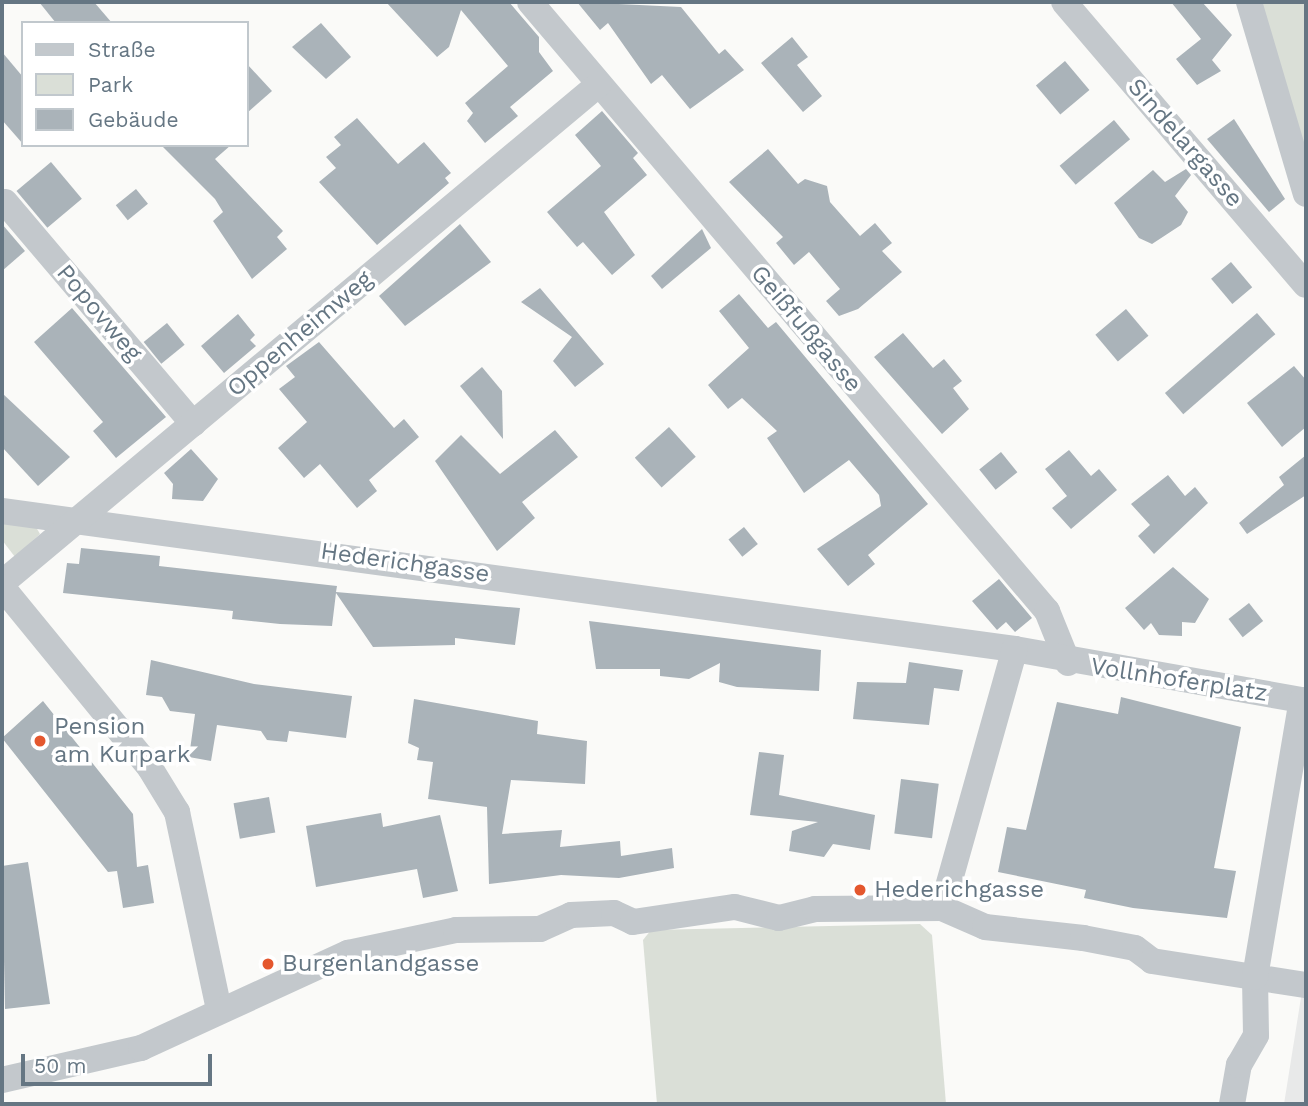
<!DOCTYPE html>
<meta charset="utf-8">
<style>
body{margin:0}
#map{position:relative;width:1308px;height:1106px;overflow:hidden;background:#fafaf8;font-family:"Work Sans",sans-serif}
div>[style]{position:absolute}
.built>*{inset:0;background:#e8e9e9}
.green>*{inset:0;background:#dadfd7}
.building>*{inset:0;background:#aab3b9;transform-origin:0 0}
.minor>*{height:26px;margin:-13px;padding:0 13px;transform-origin:13px;border-radius:13px;background:#c3c8cc}
.dots>*{width:19px;height:19px;translate:-50% -50%;box-sizing:border-box;border:4px solid #fff;border-radius:50%}
span{translate:-50% -50%;white-space:nowrap;text-align:center;line-height:1.15;-webkit-text-stroke:7px #fff;paint-order:stroke}
.street-label{font-size:24px;color:#657683}
.poi-label{font-size:24px;color:#657683}
.left{translate:0 -50%;text-align:left}
.frame{position:absolute;inset:0;border:4px solid #657683;pointer-events:none}
.legend{position:absolute;left:21px;top:21px;width:228px;height:126px;box-sizing:border-box;background:#fff;border:2px solid #c1c8cd;margin:0;padding:9px 12px;list-style:none;font-size:21px;color:#657683}
.legend li{display:flex;align-items:center;gap:14px;height:35px}
.legend b{width:35px;border:2px solid #c1c8cd}
.scale{position:absolute;left:21px;top:1054px;width:191px;height:32px;box-sizing:border-box;border:4px solid #657683;border-top:0;padding-left:9px;font-size:21px;line-height:24px;white-space:nowrap;color:#657683;-webkit-text-stroke:5px #fff;paint-order:stroke}
</style>
<div id="map">
<div class="built">
<i style="clip-path:polygon(1306px 966px,1306px 1104px,1284px 1104px,1303px 985px)"></i>
</div>
<div class="green">
<i style="clip-path:polygon(1258px 2px,1306px 2px,1306px 159px)"></i>
<i style="clip-path:polygon(2px 521px,36px 527px,40px 534px,15px 557px,2px 540px)"></i>
<i style="clip-path:polygon(920px 924px,932px 935px,946px 1104px,657px 1104px,643px 940px,651px 930px)"></i>
</div>
<div class="building">
<i style="clip-path:polygon(39px 2px,94px 2px,112px 23px,56px 23px)"></i>
<i style="clip-path:polygon(386px 2px,509px 2px,539px 37px,539px 52px,553px 71px,510px 107px,518px 116px,485px 143px,467px 121px,473px 113px,465px 103px,508px 66px,461px 10px,449px 47px,437px 57px)"></i>
<i style="clip-path:polygon(577px 2px,681px 7px,719px 54px,725px 49px,744px 70px,690px 109px,662px 75px,651px 84px,608px 23px,600px 30px)"></i>
<i style="clip-path:polygon(1171px 2px,1202px 2px,1232px 35px,1212px 60px,1221px 71px,1197px 85px,1176px 59px,1201px 39px)"></i>
<i style="clip-path:polygon(321px 23px,351px 57px,326px 79px,292px 47px)"></i>
<i style="clip-path:polygon(792px 37px,808px 57px,797px 65px,822px 96px,803px 112px,761px 63px)"></i>
<i style="clip-path:polygon(2px 52px,23px 77px,23px 144px,2px 120px)"></i>
<i style="left:1065px;top:61px;width:38px;height:38px;rotate:50deg"></i>
<i style="clip-path:polygon(247px 64px,272px 91px,247px 113px)"></i>
<i style="clip-path:polygon(602px 111px,638px 153px,633px 158px,647px 175px,604px 212px,635px 255px,612px 275px,583px 242px,577px 247px,547px 212px,601px 166px,575px 135px)"></i>
<i style="clip-path:polygon(357px 118px,398px 164px,424px 142px,451px 173px,445px 178px,449px 183px,377px 245px,319px 182px,336px 168px,326px 157px,341px 145px,334px 137px)"></i>
<i style="clip-path:polygon(1234px 119px,1285px 199px,1269px 212px,1207px 139px)"></i>
<i style="left:1114px;top:120px;width:25px;height:71px;rotate:50deg"></i>
<i style="clip-path:polygon(161px 145px,231px 145px,215px 159px,283px 231px,277px 237px,287px 249px,252px 279px,213px 221px,223px 212px,215px 199px)"></i>
<i style="clip-path:polygon(768px 149px,798px 184px,805px 179px,827px 186px,830px 202px,860px 236px,875px 223px,892px 243px,882px 251px,902px 272px,858px 309px,839px 316px,826px 301px,840px 289px,809px 252px,794px 265px,776px 243px,783px 237px,729px 182px)"></i>
<i style="left:51px;top:162px;width:48px;height:45px;rotate:50deg"></i>
<i style="clip-path:polygon(1186px 169px,1191px 175px,1175px 196px,1188px 212px,1181px 225px,1152px 244px,1139px 238px,1114px 203px,1153px 170px,1165px 182px)"></i>
<i style="left:136px;top:189px;width:19px;height:26px;rotate:51deg"></i>
<i style="clip-path:polygon(2px 224px,25px 251px,2px 271px)"></i>
<i style="clip-path:polygon(460px 224px,491px 262px,405px 326px,379px 296px)"></i>
<i style="clip-path:polygon(702px 229px,711px 248px,662px 289px,651px 276px)"></i>
<i style="left:1231px;top:262px;width:33px;height:26px;rotate:50deg"></i>
<i style="clip-path:polygon(540px 288px,604px 364px,575px 387px,553px 361px,572px 337px,521px 302px)"></i>
<i style="clip-path:polygon(739px 294px,768px 328px,776px 322px,928px 504px,868px 555px,875px 564px,848px 586px,817px 549px,881px 506px,879px 495px,849px 460px,804px 493px,767px 438px,777px 431px,742px 398px,728px 409px,708px 385px,749px 348px,719px 311px)"></i>
<i style="clip-path:polygon(72px 308px,166px 417px,116px 458px,93px 431px,103px 422px,34px 342px)"></i>
<i style="left:1126px;top:309px;width:35px;height:40px;rotate:50deg"></i>
<i style="left:1257px;top:313px;width:28px;height:122px;rotate:49deg"></i>
<i style="clip-path:polygon(238px 314px,255px 335px,250px 340px,256px 346px,224px 373px,201px 346px)"></i>
<i style="left:167px;top:323px;width:28px;height:30px;rotate:51deg"></i>
<i style="clip-path:polygon(903px 333px,933px 368px,944px 359px,962px 381px,953px 388px,969px 409px,942px 434px,874px 357px)"></i>
<i style="clip-path:polygon(319px 342px,394px 428px,404px 419px,419px 437px,369px 480px,377px 491px,357px 508px,320px 464px,304px 478px,278px 448px,307px 422px,279px 389px,295px 377px,286px 366px)"></i>
<i style="clip-path:polygon(1294px 366px,1306px 380px,1306px 427px,1282px 447px,1247px 403px)"></i>
<i style="clip-path:polygon(482px 367px,502px 391px,503px 439px,460px 386px)"></i>
<i style="clip-path:polygon(2px 393px,70px 457px,38px 486px,2px 447px)"></i>
<i style="left:669px;top:427px;width:40px;height:46px;rotate:48deg"></i>
<i style="clip-path:polygon(555px 430px,578px 457px,522px 502px,535px 518px,497px 551px,435px 461px,461px 435px,500px 474px)"></i>
<i style="clip-path:polygon(191px 449px,218px 479px,203px 501px,172px 499px,173px 484px,164px 473px)"></i>
<i style="clip-path:polygon(1069px 450px,1091px 476px,1099px 469px,1117px 490px,1071px 529px,1052px 508px,1067px 496px,1045px 469px)"></i>
<i style="left:1001px;top:452px;width:26px;height:28px;rotate:51deg"></i>
<i style="clip-path:polygon(1306px 455px,1306px 495px,1247px 534px,1239px 523px,1284px 485px,1279px 477px)"></i>
<i style="clip-path:polygon(1168px 475px,1185px 496px,1195px 487px,1208px 503px,1154px 554px,1138px 536px,1150px 525px,1131px 504px)"></i>
<i style="left:744px;top:527px;width:22px;height:20px;rotate:51deg"></i>
<i style="clip-path:polygon(81px 548px,160px 556px,159px 566px,337px 586px,336px 592px,520px 608px,515px 645px,455px 638px,455px 645px,373px 647px,336px 593px,332px 626px,280px 624px,232px 619px,233px 611px,63px 593px,67px 563px,79px 564px)"></i>
<i style="clip-path:polygon(1173px 567px,1209px 599px,1195px 623px,1182px 622px,1182px 636px,1159px 635px,1151px 623px,1144px 630px,1125px 608px)"></i>
<i style="clip-path:polygon(999px 579px,1032px 618px,1015px 632px,1006px 622px,997px 630px,972px 601px)"></i>
<i style="left:1249px;top:603px;width:23px;height:26px;rotate:52deg"></i>
<i style="clip-path:polygon(589px 621px,821px 650px,819px 691px,737px 687px,719px 682px,720px 663px,689px 679px,660px 676px,660px 669px,596px 669px)"></i>
<i style="clip-path:polygon(151px 660px,254px 684px,352px 696px,346px 738px,289px 731px,287px 742px,267px 740px,261px 731px,217px 725px,211px 761px,189px 757px,195px 714px,170px 711px,162px 697px,146px 695px)"></i>
<i style="clip-path:polygon(909px 662px,963px 670px,959px 691px,934px 688px,929px 725px,853px 719px,857px 682px,906px 683px)"></i>
<i style="clip-path:polygon(1121px 697px,1241px 727px,1214px 868px,1236px 871px,1227px 918px,1133px 908px,1084px 898px,1086px 890px,998px 872px,1007px 827px,1026px 830px,1057px 702px,1118px 714px)"></i>
<i style="clip-path:polygon(414px 699px,538px 721px,537px 734px,587px 741px,585px 784px,511px 780px,502px 834px,562px 830px,560px 847px,620px 841px,621px 856px,672px 848px,674px 868px,619px 878px,561px 875px,489px 884px,487px 807px,428px 799px,433px 762px,417px 760px,419px 748px,408px 743px)"></i>
<i style="clip-path:polygon(43px 701px,133px 814px,137px 867px,148px 865px,154px 903px,123px 908px,117px 871px,108px 872px,2px 738px)"></i>
<i style="clip-path:polygon(759px 752px,784px 755px,779px 795px,875px 815px,870px 850px,833px 844px,824px 857px,789px 851px,792px 831px,818px 822px,750px 815px)"></i>
<i style="left:901px;top:779px;width:38px;height:55px;rotate:7deg"></i>
<i style="left:269px;top:797px;width:36px;height:36px;rotate:80deg"></i>
<i style="clip-path:polygon(381px 813px,383px 827px,440px 815px,458px 891px,423px 898px,417px 869px,316px 887px,306px 826px)"></i>
<i style="clip-path:polygon(28px 862px,50px 1004px,5px 1009px,2px 866px)"></i>
</div>
<div class="minor">
<i style="left:530px;top:2px;width:799px;rotate:49.67deg"></i>
<i style="left:1047px;top:611px;width:56px;rotate:68deg"></i>
<i style="left:1064px;top:2px;width:372px;rotate:49.5deg"></i>
<i style="left:1249px;top:2px;width:200px;rotate:73.5deg"></i>
<i style="left:5px;top:202px;width:291px;rotate:49.7deg"></i>
<i style="left:2px;top:511px;width:1022px;rotate:7.76deg"></i>
<i style="left:1015px;top:649px;width:291px;rotate:10.1deg"></i>
<i style="left:2px;top:583px;width:777px;rotate:-39.88deg"></i>
<i style="left:2px;top:587px;width:234px;rotate:50.7deg"></i>
<i style="left:150px;top:768px;width:52px;rotate:58.5deg"></i>
<i style="left:177px;top:812px;width:201px;rotate:78deg"></i>
<i style="left:942px;top:908px;width:269px;rotate:-74.3deg"></i>
<i style="left:2px;top:1080px;width:143px;rotate:-13deg"></i>
<i style="left:141px;top:1048px;width:228px;rotate:-24.7deg"></i>
<i style="left:348px;top:953px;width:110px;rotate:-12deg"></i>
<i style="left:456px;top:930px;width:84px;rotate:-0.7deg"></i>
<i style="left:540px;top:929px;width:34px;rotate:-24deg"></i>
<i style="left:571px;top:915px;width:43px;rotate:-2.7deg"></i>
<i style="left:614px;top:913px;width:21px;rotate:25deg"></i>
<i style="left:633px;top:922px;width:103px;rotate:-8.4deg"></i>
<i style="left:735px;top:907px;width:45px;rotate:14deg"></i>
<i style="left:779px;top:918px;width:37px;rotate:-14deg"></i>
<i style="left:815px;top:909px;width:127px;rotate:-0.5deg"></i>
<i style="left:942px;top:908px;width:47px;rotate:23.8deg"></i>
<i style="left:985px;top:927px;width:99px;rotate:6.4deg"></i>
<i style="left:1083px;top:938px;width:53px;rotate:10.9deg"></i>
<i style="left:1135px;top:948px;width:21px;rotate:37deg"></i>
<i style="left:1152px;top:961px;width:156px;rotate:8.9deg"></i>
<i style="left:1232px;top:1104px;width:40px;rotate:-80deg"></i>
<i style="left:1239px;top:1065px;width:34px;rotate:-60deg"></i>
<i style="left:1256px;top:1035px;width:58px;rotate:-91deg"></i>
<i style="left:1255px;top:977px;width:281px;rotate:-80.4deg"></i>
</div>
<div class="dots">
<i style="left:40px;top:741px;background:#e4572e"></i>
<i style="left:860px;top:890px;background:#e4572e"></i>
<i style="left:268px;top:964px;background:#e4572e"></i>
</div>
<div class="street-label">
<span style="left:1185px;top:143px;rotate:49deg">Sindelargasse</span>
<span style="left:99px;top:313px;rotate:50deg">Popovweg</span>
<span style="left:806px;top:329px;rotate:50deg">Geißfußgasse</span>
<span style="left:300px;top:334px;rotate:-40deg">Oppenheimweg</span>
<span style="left:405px;top:563px;rotate:8deg">Hederichgasse</span>
<span style="left:1179px;top:680px;rotate:9deg">Vollnhoferplatz</span>
</div>
<div class="poi-label">
<span class="left" style="left:54px;top:741px">Pension<br>am Kurpark</span>
<span class="left" style="left:874px;top:890px">Hederichgasse</span>
<span class="left" style="left:282px;top:964px">Burgenlandgasse</span>
</div>
<div class="frame"></div>
<ul class="legend">
<li><b style="height:9px;background:#c3c8cc"></b>Straße</li>
<li><b style="height:19px;background:#dadfd7"></b>Park</li>
<li><b style="height:19px;background:#aab3b9"></b>Gebäude</li>
</ul>
<div class="scale">50 m</div>
</div>
